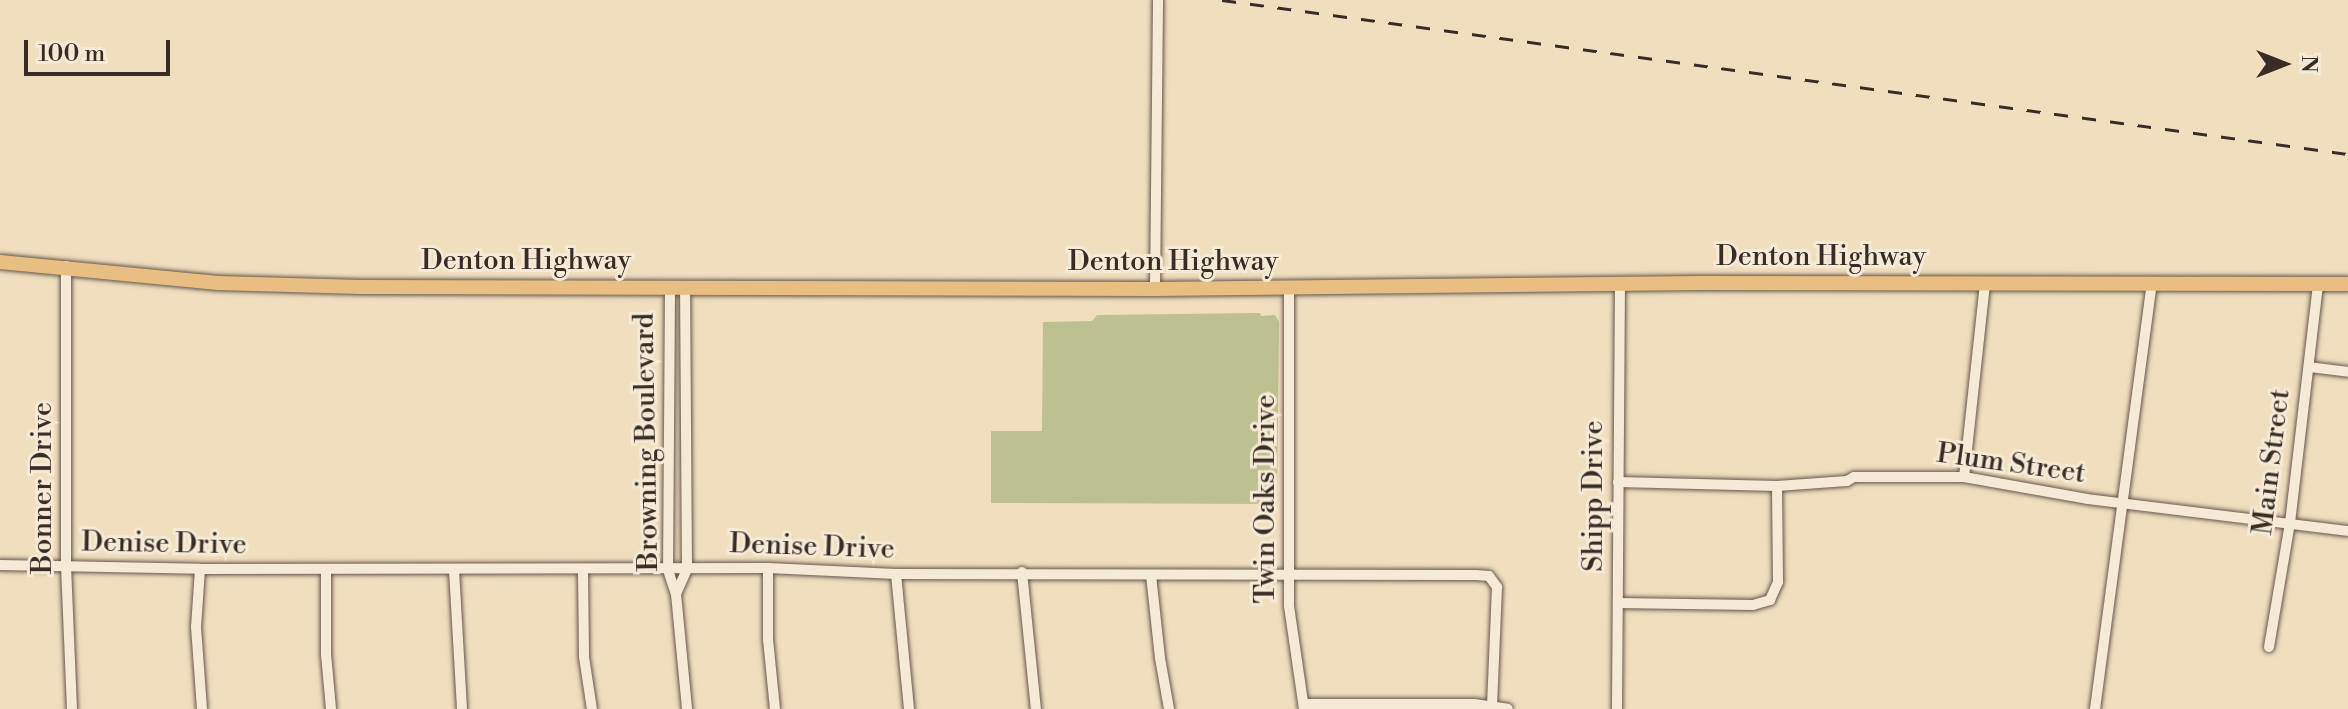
<!DOCTYPE html>
<style>
body{margin:0}
#map{position:relative;width:2348px;height:709px;overflow:hidden;background:#f0debf;font-family:"Libre Bodoni",serif}
div>[style]{position:absolute}
.green>*{inset:0;background:#bdc090}
.roads{filter:drop-shadow(0 0 2px #66584c) drop-shadow(0 0 2px #66584c)}
.minor>*{height:10px;margin:-5px;padding:0 5px;transform-origin:5px;border-radius:5px;background:#f5ead5}
.major>*{height:14px;margin:-7px;padding:0 7px;transform-origin:7px;border-radius:7px;background:#e8bf80}
.rail>*{height:3px;margin-top:-1.5px;transform-origin:0;background:repeating-linear-gradient(90deg,#382c25 0 14px,transparent 0 28px)}
span{translate:-50% -50%;white-space:nowrap;text-align:center;line-height:1.15;-webkit-text-stroke:6px #f5ead5;paint-order:stroke}
.street-label{font-size:28px;color:#382c25}
.north{position:absolute;left:2244px;top:24px;width:80px;height:80px;-webkit-text-stroke:6px #f5ead5;paint-order:stroke;rotate:90deg;font-size:22px;font-weight:700;line-height:32px;text-align:center;color:#382c25}
.north::after{content:'';display:block;margin:auto;width:28px;height:36px;background:#382c25;clip-path:polygon(50% 0,100% 100%,50% 72%,0 100%)}
.scale{position:absolute;left:24px;top:40px;width:146px;height:36px;box-sizing:border-box;border:4px solid #382c25;border-top:0;padding-left:10px;font-size:24px;line-height:28px;white-space:nowrap;color:#382c25;-webkit-text-stroke:6px #f5ead5;paint-order:stroke}
</style>
<div id="map">
<div class="green">
<i style="clip-path:polygon(1260px 313px,1261px 316px,1275px 315px,1279px 322px,1277px 504px,991px 503px,991px 431px,1042px 431px,1043px 322px,1092px 321px,1097px 315px)"></i>
</div>
<div class="roads">
<div class="minor">
<i style="left:66px;top:266px;width:300px;rotate:90deg"></i>
<i style="left:66px;top:566px;width:143px;rotate:87.6deg"></i>
<i style="left:670px;top:288px;width:282px;rotate:90.4deg"></i>
<i style="left:668px;top:570px;width:25px;rotate:72deg"></i>
<i style="left:676px;top:594px;width:116px;rotate:84.5deg"></i>
<i style="left:1289px;top:288px;width:318px;rotate:90deg"></i>
<i style="left:1289px;top:606px;width:104px;rotate:81.7deg"></i>
<i style="left:1155px;top:289px;width:289px;rotate:-89.4deg"></i>
<i style="left:2309px;top:367px;width:39px;rotate:7deg"></i>
<i style="left:1964px;top:477px;width:194px;rotate:-83.8deg"></i>
<i style="left:1618px;top:482px;width:159px;rotate:1.4deg"></i>
<i style="left:1777px;top:486px;width:70px;rotate:-4.1deg"></i>
<i style="left:1847px;top:481px;width:8px;rotate:-30deg"></i>
<i style="left:1854px;top:477px;width:110px"></i>
<i style="left:1964px;top:477px;width:125px;rotate:10.1deg"></i>
<i style="left:2087px;top:499px;width:263px;rotate:7deg"></i>
<i style="left:0;top:565px;width:200px;rotate:1.1deg"></i>
<i style="left:200px;top:569px;width:568px;rotate:-0.1deg"></i>
<i style="left:768px;top:568px;width:128px;rotate:2.7deg"></i>
<i style="left:896px;top:574px;width:580px;rotate:0.1deg"></i>
<i style="left:1476px;top:575px;width:13px;rotate:4deg"></i>
<i style="left:1489px;top:576px;width:14px;rotate:54deg"></i>
<i style="left:1497px;top:587px;width:119px;rotate:92.4deg"></i>
<i style="left:768px;top:568px;width:71px;rotate:90deg"></i>
<i style="left:768px;top:639px;width:70px;rotate:84.3deg"></i>
<i style="left:200px;top:569px;width:58px;rotate:93.9deg"></i>
<i style="left:196px;top:627px;width:82px;rotate:85.8deg"></i>
<i style="left:326px;top:569px;width:85px;rotate:90deg"></i>
<i style="left:326px;top:654px;width:55px;rotate:84.8deg"></i>
<i style="left:454px;top:570px;width:139px;rotate:86.7deg"></i>
<i style="left:583px;top:572px;width:85px;rotate:89.3deg"></i>
<i style="left:584px;top:657px;width:53px;rotate:81.3deg"></i>
<i style="left:1022px;top:572px;width:138px;rotate:84.2deg"></i>
<i style="left:896px;top:574px;width:136px;rotate:84.5deg"></i>
<i style="left:1151px;top:575px;width:83px;rotate:83.8deg"></i>
<i style="left:1160px;top:658px;width:52px;rotate:80deg"></i>
<i style="left:676px;top:594px;width:27px;rotate:-66deg"></i>
<i style="left:687px;top:569px;width:281px;rotate:-90.4deg"></i>
<i style="left:1618px;top:603px;width:135px;rotate:0.8deg"></i>
<i style="left:1753px;top:605px;width:18px;rotate:-16deg"></i>
<i style="left:1770px;top:600px;width:20px;rotate:-66deg"></i>
<i style="left:1778px;top:582px;width:96px;rotate:-90.6deg"></i>
<i style="left:2269px;top:647px;width:126px;rotate:-80.4deg"></i>
<i style="left:2290px;top:523px;width:241px;rotate:-83.3deg"></i>
<i style="left:1304px;top:704px;width:170px"></i>
<i style="left:1474px;top:704px;width:34px;rotate:8deg"></i>
<i style="left:1617px;top:709px;width:425px;rotate:-89.6deg"></i>
<i style="left:2095px;top:709px;width:429px;rotate:-82.4deg"></i>
</div>
<div class="major">
<i style="left:0;top:262px;width:219px;rotate:5.5deg"></i>
<i style="left:218px;top:283px;width:143px;rotate:1.6deg"></i>
<i style="left:361px;top:287px;width:794px;rotate:0.14deg"></i>
<i style="left:1155px;top:289px;width:543px;rotate:-0.63deg"></i>
<i style="left:1698px;top:283px;width:650px;rotate:0.09deg"></i>
</div>
</div>
<div class="rail">
<i style="left:1222px;top:0;width:1136px;rotate:7.79deg"></i>
</div>
<div class="street-label">
<span style="left:1821px;top:257px">Denton Highway</span>
<span style="left:526px;top:261px">Denton Highway</span>
<span style="left:1173px;top:262px">Denton Highway</span>
<span style="left:647px;top:442px;rotate:-91deg">Browning Boulevard</span>
<span style="left:2272px;top:462px;rotate:-83deg">Main Street</span>
<span style="left:2011px;top:464px;rotate:8deg">Plum Street</span>
<span style="left:43px;top:488px;rotate:-90deg">Bonner Drive</span>
<span style="left:1594px;top:496px;rotate:-90deg">Shipp Drive</span>
<span style="left:1266px;top:499px;rotate:-90deg">Twin Oaks Drive</span>
<span style="left:164px;top:544px;rotate:1deg">Denise Drive</span>
<span style="left:812px;top:547px;rotate:2deg">Denise Drive</span>
</div>
<div class="north">N</div>
<div class="scale">100 m</div>
</div>
